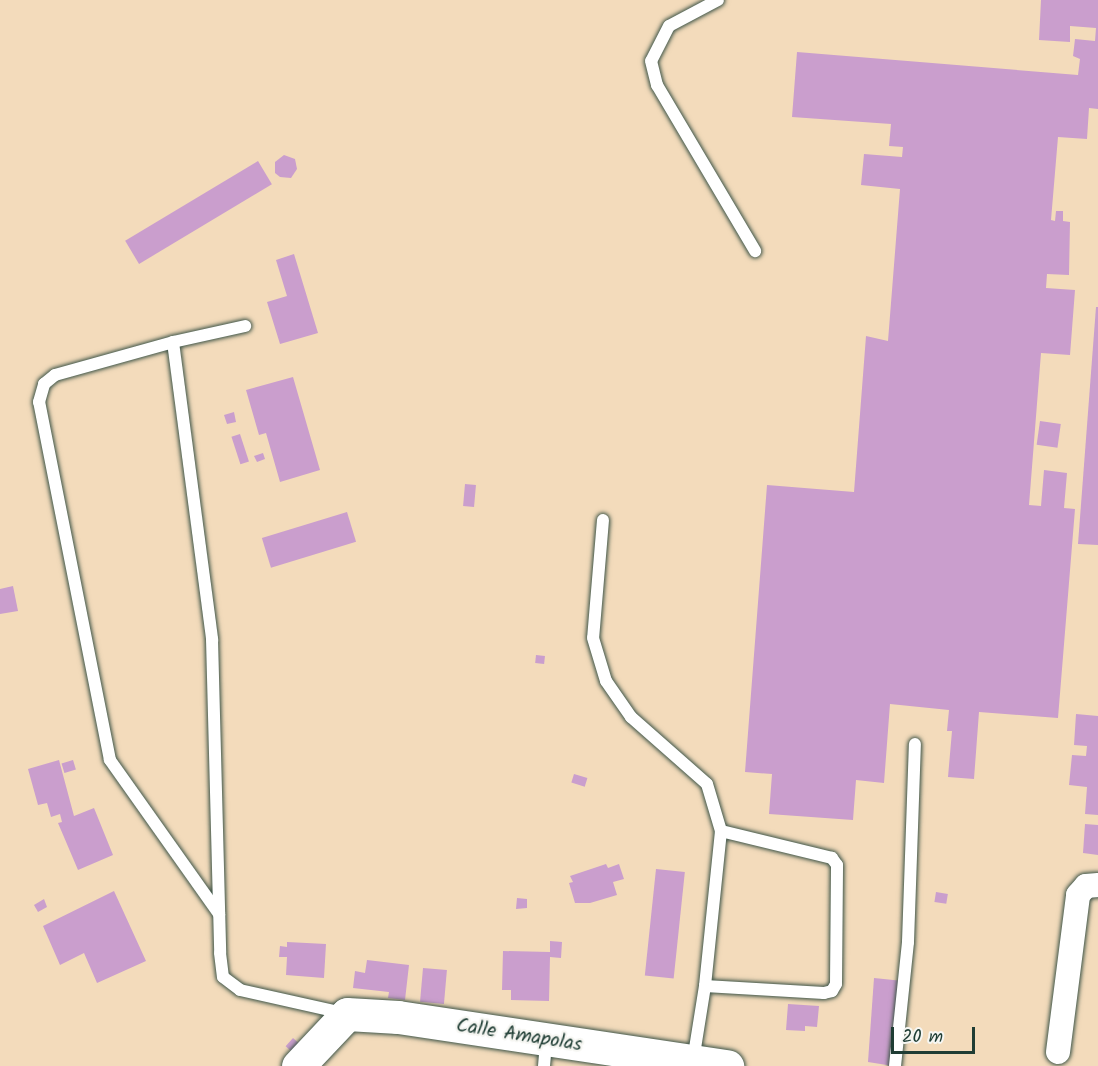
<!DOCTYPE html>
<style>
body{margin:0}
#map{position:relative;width:1098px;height:1066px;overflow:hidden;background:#f3dbbb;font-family:Kalam,sans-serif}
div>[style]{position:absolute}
.building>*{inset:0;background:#ca9ecd;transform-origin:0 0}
.roads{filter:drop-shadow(0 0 2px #3f5548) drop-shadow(0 0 2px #3f5548)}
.lane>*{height:12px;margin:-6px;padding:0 6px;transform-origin:6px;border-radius:6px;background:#fff}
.street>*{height:24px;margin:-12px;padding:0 12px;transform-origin:12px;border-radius:12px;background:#fff}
.secondary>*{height:33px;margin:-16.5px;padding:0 16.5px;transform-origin:16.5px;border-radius:16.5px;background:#fff}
span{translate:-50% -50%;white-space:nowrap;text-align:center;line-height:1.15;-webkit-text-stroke:4.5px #f6f6f2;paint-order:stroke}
.street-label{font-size:20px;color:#1f3d34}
.scale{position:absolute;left:891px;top:1027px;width:84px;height:27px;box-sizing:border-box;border:3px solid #1f3d34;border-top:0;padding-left:8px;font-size:18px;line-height:21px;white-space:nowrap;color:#1f3d34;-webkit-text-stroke:4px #f6f6f2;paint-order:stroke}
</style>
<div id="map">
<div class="building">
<i style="clip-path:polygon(1041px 0,1098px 0,1098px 109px,1089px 108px,1087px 139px,1058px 137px,1051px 220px,1055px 221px,1056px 211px,1063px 211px,1063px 221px,1070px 222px,1069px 275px,1047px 274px,1046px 288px,1075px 290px,1070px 355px,1041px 353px,1029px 505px,1041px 506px,1044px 470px,1067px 473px,1064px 508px,1075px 509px,1058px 718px,979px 712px,974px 779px,948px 777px,952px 731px,947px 731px,949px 710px,890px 704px,884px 783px,856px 780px,853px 820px,769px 814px,772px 774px,745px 772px,767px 485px,854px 492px,866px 336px,888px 341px,900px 189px,861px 185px,864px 154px,902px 157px,903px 147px,889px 146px,891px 124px,792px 117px,797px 52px,1078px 75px,1080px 59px,1073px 56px,1075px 39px,1095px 41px,1096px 28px,1070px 26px,1070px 42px,1039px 40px)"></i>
<i style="clip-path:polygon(284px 155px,295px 159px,297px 169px,291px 178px,280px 177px,275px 173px,275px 162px)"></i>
<i style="left:258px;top:161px;width:27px;height:155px;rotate:59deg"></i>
<i style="clip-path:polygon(294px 254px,318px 333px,280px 344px,267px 302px,287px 296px,276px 260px)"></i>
<i style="clip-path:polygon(1096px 307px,1098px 307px,1098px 545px,1078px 544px)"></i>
<i style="clip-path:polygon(293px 377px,320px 470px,280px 482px,266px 433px,259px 435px,246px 390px)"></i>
<i style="clip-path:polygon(234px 412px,236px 422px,227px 424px,224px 415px)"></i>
<i style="left:1040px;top:421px;width:21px;height:24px;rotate:8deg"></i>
<i style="left:240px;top:434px;width:29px;height:9px;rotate:72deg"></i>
<i style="clip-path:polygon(263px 453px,265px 459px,257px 462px,254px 456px)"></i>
<i style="left:465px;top:484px;width:11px;height:22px;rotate:5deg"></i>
<i style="left:347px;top:512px;width:31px;height:89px;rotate:73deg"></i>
<i style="clip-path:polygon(13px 586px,18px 611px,0 614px,0 589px)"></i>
<i style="left:536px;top:655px;width:9px;height:8px;rotate:6deg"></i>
<i style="clip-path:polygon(1076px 714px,1098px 716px,1098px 815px,1085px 814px,1087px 787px,1069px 785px,1072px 755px,1086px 756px,1087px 746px,1074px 745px)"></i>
<i style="clip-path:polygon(59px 760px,74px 816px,94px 808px,113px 855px,78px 870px,58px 823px,62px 822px,60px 814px,51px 817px,47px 803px,38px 805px,28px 769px)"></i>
<i style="left:73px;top:760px;width:10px;height:12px;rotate:73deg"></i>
<i style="left:574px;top:774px;width:14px;height:9px;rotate:17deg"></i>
<i style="clip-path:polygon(1085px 824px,1098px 825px,1098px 855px,1083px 853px)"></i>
<i style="clip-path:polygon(606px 864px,608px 868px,619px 864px,624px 879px,613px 882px,617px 895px,590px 903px,575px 903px,569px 883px,573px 882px,570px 876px)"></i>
<i style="left:656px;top:869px;width:29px;height:107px;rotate:6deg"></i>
<i style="clip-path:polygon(114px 891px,146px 961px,97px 983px,84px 953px,60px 965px,43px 926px)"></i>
<i style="left:936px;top:892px;width:12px;height:10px;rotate:9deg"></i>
<i style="clip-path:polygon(517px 898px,527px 899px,527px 908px,516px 909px)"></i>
<i style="clip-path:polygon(44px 899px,47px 907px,38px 912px,34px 905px)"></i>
<i style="clip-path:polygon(550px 941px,562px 942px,561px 958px,550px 957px,549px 1001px,511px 1000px,511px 990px,502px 990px,503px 951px,550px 952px)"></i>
<i style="clip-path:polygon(287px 942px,326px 944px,324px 978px,286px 975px,287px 957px,279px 957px,280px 946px,287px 947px)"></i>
<i style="clip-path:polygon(367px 960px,409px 965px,405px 1000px,388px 998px,389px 992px,353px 988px,355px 971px,365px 973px)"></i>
<i style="left:423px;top:968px;width:24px;height:34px;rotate:5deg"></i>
<i style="clip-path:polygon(874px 978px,903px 981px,893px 1066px,868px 1062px)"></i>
<i style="clip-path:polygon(788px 1004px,819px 1006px,817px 1027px,805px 1026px,805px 1031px,786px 1030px)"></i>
<i style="left:293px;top:1038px;width:12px;height:11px;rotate:42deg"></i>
</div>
<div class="roads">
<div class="lane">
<i style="left:718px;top:0;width:55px;rotate:152deg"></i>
<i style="left:669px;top:26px;width:39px;rotate:117deg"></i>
<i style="left:651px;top:61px;width:25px;rotate:76deg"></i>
<i style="left:657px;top:85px;width:193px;rotate:59.4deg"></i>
<i style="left:173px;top:342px;width:300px;rotate:82.5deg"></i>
<i style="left:212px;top:639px;width:314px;rotate:88.5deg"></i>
<i style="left:220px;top:953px;width:24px;rotate:83deg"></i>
<i style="left:223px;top:977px;width:21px;rotate:37deg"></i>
<i style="left:240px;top:990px;width:106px;rotate:12.6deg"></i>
<i style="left:603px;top:520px;width:118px;rotate:94.8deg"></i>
<i style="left:593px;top:638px;width:45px;rotate:73.2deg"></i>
<i style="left:606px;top:681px;width:44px;rotate:55.2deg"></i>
<i style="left:631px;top:717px;width:101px;rotate:41.4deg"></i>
<i style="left:707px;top:784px;width:49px;rotate:73.4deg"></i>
<i style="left:721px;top:831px;width:156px;rotate:95.9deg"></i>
<i style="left:705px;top:986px;width:76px;rotate:99.1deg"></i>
<i style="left:219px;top:914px;width:189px;rotate:-125.3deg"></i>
<i style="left:110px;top:760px;width:365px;rotate:-101.2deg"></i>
<i style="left:39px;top:402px;width:19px;rotate:-74deg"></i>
<i style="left:44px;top:384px;width:14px;rotate:-39deg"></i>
<i style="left:55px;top:375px;width:123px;rotate:-15.6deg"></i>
<i style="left:173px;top:342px;width:74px;rotate:-12.5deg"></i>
<i style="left:705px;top:986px;width:119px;rotate:3.4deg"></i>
<i style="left:824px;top:993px;width:8px;rotate:-14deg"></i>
<i style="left:832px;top:991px;width:8px;rotate:-60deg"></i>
<i style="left:836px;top:984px;width:119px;rotate:-89.5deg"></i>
<i style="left:837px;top:865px;width:9px;rotate:-126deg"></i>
<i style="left:832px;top:858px;width:114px;rotate:-166.3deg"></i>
<i style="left:544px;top:1066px;width:24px;rotate:-85deg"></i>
<i style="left:895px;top:1066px;width:125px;rotate:-84deg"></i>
<i style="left:908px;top:942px;width:198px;rotate:-88deg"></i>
</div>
<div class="street">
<i style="left:1058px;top:1052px;width:158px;rotate:-82.7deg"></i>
<i style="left:1078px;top:895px;width:12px;rotate:-48deg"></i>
<i style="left:1086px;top:886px;width:12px;rotate:-5deg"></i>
</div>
<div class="secondary">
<i style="left:298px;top:1066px;width:71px;rotate:-46.7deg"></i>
<i style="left:347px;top:1014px;width:51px;rotate:3.4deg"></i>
<i style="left:398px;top:1017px;width:333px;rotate:8.5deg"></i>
</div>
</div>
<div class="street-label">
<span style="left:519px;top:1036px;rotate:9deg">Calle Amapolas</span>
</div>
<div class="scale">20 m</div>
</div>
